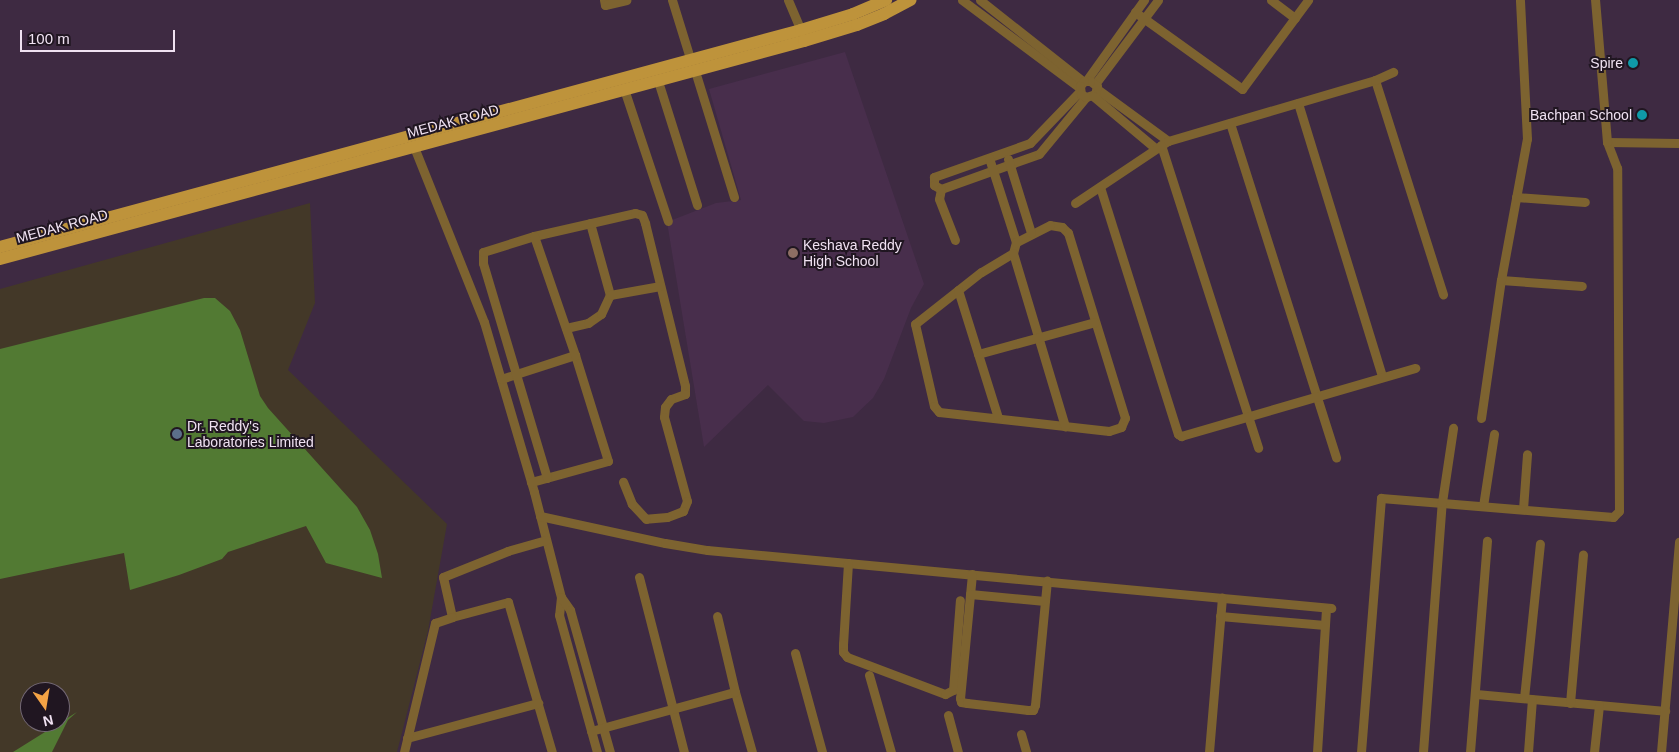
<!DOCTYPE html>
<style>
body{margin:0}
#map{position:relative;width:1679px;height:752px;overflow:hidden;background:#3e2a42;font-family:Arial,sans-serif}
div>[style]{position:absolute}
.industrial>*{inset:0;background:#433828}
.built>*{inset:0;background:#482e4c}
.forest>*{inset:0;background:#527a33}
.street>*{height:9px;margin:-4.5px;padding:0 4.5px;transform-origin:4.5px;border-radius:4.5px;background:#7d6330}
.primary>*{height:12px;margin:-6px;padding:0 6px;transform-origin:6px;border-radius:6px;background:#be933b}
.dots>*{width:14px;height:14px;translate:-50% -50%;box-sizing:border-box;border:2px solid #201621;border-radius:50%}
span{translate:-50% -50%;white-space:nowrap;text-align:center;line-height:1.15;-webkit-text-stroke:4px #201621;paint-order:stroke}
.poi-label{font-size:14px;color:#f0e2f2}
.right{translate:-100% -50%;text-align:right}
.left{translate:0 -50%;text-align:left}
.street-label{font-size:14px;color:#f0e2f2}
.north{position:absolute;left:20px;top:682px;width:50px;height:50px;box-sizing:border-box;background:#201621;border:1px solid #736875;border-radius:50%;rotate:167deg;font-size:14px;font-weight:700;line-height:20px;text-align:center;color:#f0e2f2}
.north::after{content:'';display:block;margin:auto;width:18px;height:22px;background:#f4a345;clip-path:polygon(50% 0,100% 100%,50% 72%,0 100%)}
.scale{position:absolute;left:20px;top:30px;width:155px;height:22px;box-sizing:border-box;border:2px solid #f0e2f2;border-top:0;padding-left:6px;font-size:15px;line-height:18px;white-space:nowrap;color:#f0e2f2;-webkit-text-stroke:4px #201621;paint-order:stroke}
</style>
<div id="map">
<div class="industrial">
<i style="clip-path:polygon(evenodd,310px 203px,315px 303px,288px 370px,447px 524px,428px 631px,397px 752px,0 752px,0 289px,310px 203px,30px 692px,60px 692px,60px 722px,30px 722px,30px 692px)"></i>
</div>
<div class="built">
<i style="clip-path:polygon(845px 52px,924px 284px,911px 308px,884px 379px,873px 398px,853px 417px,824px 423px,804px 421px,768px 385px,704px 447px,667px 222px,716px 203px,741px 200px,709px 89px)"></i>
</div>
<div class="forest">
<i style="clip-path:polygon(204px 298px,215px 298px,230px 311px,240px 330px,260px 396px,268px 408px,357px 507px,370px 530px,378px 554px,382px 578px,326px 563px,306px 526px,228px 552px,222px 559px,179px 575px,130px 590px,124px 553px,0 579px,0 349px)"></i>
<i style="clip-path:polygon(77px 712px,68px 720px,52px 752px,13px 752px)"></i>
</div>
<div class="street">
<i style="left:604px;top:0;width:5px;rotate:79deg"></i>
<i style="left:605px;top:5px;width:22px;rotate:-13deg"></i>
<i style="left:672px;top:0;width:61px;rotate:72.8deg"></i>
<i style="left:788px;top:0;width:33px;rotate:67deg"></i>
<i style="left:962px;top:0;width:147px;rotate:36.7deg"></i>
<i style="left:980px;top:0;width:132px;rotate:38.3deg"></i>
<i style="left:1271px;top:0;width:30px;rotate:37deg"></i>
<i style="left:1135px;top:12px;width:132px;rotate:35.7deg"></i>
<i style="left:1242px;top:89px;width:111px;rotate:-53.4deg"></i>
<i style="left:695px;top:71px;width:132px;rotate:72.8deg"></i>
<i style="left:1375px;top:80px;width:225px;rotate:72.4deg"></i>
<i style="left:658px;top:81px;width:130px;rotate:72.5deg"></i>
<i style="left:1086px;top:81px;width:100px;rotate:-54.4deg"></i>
<i style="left:1095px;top:84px;width:105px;rotate:-53.1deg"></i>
<i style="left:624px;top:89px;width:139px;rotate:71.6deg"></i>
<i style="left:1097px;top:89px;width:88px;rotate:36.2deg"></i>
<i style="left:1080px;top:91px;width:72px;rotate:133.9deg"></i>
<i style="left:1030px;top:143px;width:102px;rotate:160.5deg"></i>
<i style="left:934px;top:177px;width:8px;rotate:90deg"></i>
<i style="left:934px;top:185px;width:8px;rotate:30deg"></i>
<i style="left:941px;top:189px;width:104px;rotate:-19.7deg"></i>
<i style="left:1039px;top:154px;width:74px;rotate:-50.5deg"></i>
<i style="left:1086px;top:97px;width:9px;rotate:-18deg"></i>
<i style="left:1095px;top:94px;width:8px;rotate:-76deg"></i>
<i style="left:1097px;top:86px;width:9px;rotate:-144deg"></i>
<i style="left:1090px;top:81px;width:6px;rotate:180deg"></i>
<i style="left:1084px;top:81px;width:6px;rotate:129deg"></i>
<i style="left:1080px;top:86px;width:8px;rotate:83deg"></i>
<i style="left:1081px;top:94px;width:6px;rotate:31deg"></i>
<i style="left:1093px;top:96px;width:81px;rotate:40deg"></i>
<i style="left:1298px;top:103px;width:286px;rotate:72.9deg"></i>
<i style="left:1230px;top:123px;width:351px;rotate:72.4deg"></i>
<i style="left:1607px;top:142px;width:72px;rotate:0.8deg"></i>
<i style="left:1161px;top:145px;width:318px;rotate:72.2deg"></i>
<i style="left:414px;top:147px;width:188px;rotate:68.2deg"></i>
<i style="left:484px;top:322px;width:177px;rotate:73.6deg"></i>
<i style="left:534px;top:492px;width:108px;rotate:75.6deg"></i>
<i style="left:561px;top:597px;width:18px;rotate:96deg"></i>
<i style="left:559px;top:615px;width:142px;rotate:74.5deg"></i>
<i style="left:989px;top:158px;width:88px;rotate:72.2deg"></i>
<i style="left:1016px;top:242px;width:11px;rotate:105deg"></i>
<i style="left:1013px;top:253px;width:37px;rotate:149deg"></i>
<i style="left:981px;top:272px;width:84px;rotate:141.8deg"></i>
<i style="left:915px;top:324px;width:84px;rotate:77deg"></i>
<i style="left:934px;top:406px;width:8px;rotate:50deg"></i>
<i style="left:939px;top:412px;width:171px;rotate:6.4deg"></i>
<i style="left:1109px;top:431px;width:13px;rotate:-18deg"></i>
<i style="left:1121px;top:427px;width:10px;rotate:-66deg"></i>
<i style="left:1125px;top:418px;width:194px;rotate:-107.1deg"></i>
<i style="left:1068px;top:233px;width:8px;rotate:-135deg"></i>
<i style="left:1062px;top:227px;width:12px;rotate:-171deg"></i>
<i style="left:1050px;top:225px;width:38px;rotate:153deg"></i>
<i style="left:1008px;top:159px;width:77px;rotate:72.7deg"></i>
<i style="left:1100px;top:187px;width:259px;rotate:72.5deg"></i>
<i style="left:1178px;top:434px;width:4px;rotate:34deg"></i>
<i style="left:1181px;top:436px;width:244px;rotate:-16.2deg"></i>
<i style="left:941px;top:189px;width:10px;rotate:101deg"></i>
<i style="left:939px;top:199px;width:44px;rotate:68.7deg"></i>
<i style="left:1516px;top:197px;width:69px;rotate:4.1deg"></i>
<i style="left:1075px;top:203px;width:112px;rotate:-33.7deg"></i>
<i style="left:1168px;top:141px;width:216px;rotate:-16.4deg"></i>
<i style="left:1375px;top:80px;width:20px;rotate:-24deg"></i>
<i style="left:590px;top:223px;width:75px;rotate:74.5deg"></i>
<i style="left:534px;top:236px;width:104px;rotate:-12.8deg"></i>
<i style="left:635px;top:213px;width:7px;rotate:16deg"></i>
<i style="left:642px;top:215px;width:9px;rotate:69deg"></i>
<i style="left:645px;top:223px;width:168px;rotate:76.2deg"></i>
<i style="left:685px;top:386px;width:8px;rotate:90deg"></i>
<i style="left:685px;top:394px;width:15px;rotate:160deg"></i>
<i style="left:671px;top:399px;width:10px;rotate:127deg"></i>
<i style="left:665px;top:407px;width:10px;rotate:96deg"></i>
<i style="left:664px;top:417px;width:87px;rotate:74.7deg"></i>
<i style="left:687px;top:501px;width:11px;rotate:112deg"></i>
<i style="left:683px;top:511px;width:17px;rotate:159deg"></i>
<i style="left:667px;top:517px;width:21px;rotate:175deg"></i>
<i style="left:646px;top:519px;width:21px;rotate:-133deg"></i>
<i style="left:632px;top:504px;width:24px;rotate:-112deg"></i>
<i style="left:1013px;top:253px;width:181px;rotate:73.3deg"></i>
<i style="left:1501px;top:280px;width:81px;rotate:4.2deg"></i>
<i style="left:958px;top:290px;width:134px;rotate:72.6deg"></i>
<i style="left:566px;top:328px;width:23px;rotate:-13deg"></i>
<i style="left:588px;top:323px;width:16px;rotate:-35deg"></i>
<i style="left:601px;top:314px;width:21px;rotate:-65deg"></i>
<i style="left:610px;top:295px;width:51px;rotate:-10.2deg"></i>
<i style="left:978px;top:354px;width:121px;rotate:-15.3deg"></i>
<i style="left:501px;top:379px;width:78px;rotate:-18deg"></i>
<i style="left:575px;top:355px;width:111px;rotate:72.7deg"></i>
<i style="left:608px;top:461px;width:80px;rotate:164.7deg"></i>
<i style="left:1481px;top:418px;width:139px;rotate:-81.8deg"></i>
<i style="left:1501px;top:280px;width:143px;rotate:-79.6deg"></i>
<i style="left:1527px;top:139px;width:139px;rotate:-92.9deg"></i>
<i style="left:547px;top:478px;width:224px;rotate:-106.6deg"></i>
<i style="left:483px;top:263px;width:11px;rotate:-90deg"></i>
<i style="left:483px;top:252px;width:53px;rotate:-17.4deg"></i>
<i style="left:534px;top:236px;width:126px;rotate:71deg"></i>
<i style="left:1483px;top:506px;width:73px;rotate:-81.3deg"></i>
<i style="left:1523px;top:509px;width:55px;rotate:-85.8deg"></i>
<i style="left:540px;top:516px;width:128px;rotate:12.2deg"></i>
<i style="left:665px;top:543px;width:43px;rotate:9.5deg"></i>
<i style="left:707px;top:550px;width:627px;rotate:5.31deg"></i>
<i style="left:546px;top:540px;width:40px;rotate:164deg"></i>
<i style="left:508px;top:551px;width:70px;rotate:158.2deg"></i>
<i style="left:443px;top:577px;width:41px;rotate:77.3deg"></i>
<i style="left:452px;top:617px;width:58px;rotate:-15deg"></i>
<i style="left:508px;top:602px;width:156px;rotate:73.7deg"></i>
<i style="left:848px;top:563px;width:81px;rotate:93.5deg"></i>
<i style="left:843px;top:644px;width:8px;rotate:90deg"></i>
<i style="left:843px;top:652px;width:6px;rotate:51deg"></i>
<i style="left:847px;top:657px;width:105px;rotate:20.7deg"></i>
<i style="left:945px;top:694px;width:9px;rotate:-27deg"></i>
<i style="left:953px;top:690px;width:90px;rotate:-85.6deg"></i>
<i style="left:972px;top:574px;width:125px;rotate:95.5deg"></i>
<i style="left:960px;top:698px;width:4px;rotate:76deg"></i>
<i style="left:961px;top:702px;width:6px;rotate:9deg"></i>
<i style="left:967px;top:703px;width:61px;rotate:6.5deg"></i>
<i style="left:1028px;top:710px;width:5px"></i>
<i style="left:1033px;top:710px;width:5px;rotate:-68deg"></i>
<i style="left:1035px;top:705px;width:125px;rotate:-84.5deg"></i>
<i style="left:639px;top:577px;width:181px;rotate:75.6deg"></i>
<i style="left:970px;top:594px;width:75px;rotate:5.3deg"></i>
<i style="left:561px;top:597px;width:16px;rotate:55deg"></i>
<i style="left:570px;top:610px;width:148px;rotate:74.3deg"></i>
<i style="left:1220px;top:616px;width:105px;rotate:4.9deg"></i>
<i style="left:795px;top:653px;width:103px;rotate:74.7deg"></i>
<i style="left:869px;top:675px;width:80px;rotate:74.1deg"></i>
<i style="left:735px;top:692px;width:62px;rotate:74.2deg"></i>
<i style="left:1476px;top:694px;width:190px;rotate:5.1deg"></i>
<i style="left:1524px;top:698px;width:155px;rotate:-84.1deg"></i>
<i style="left:1570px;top:703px;width:149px;rotate:-85deg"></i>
<i style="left:948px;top:715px;width:38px;rotate:75deg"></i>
<i style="left:591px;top:731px;width:149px;rotate:-15.2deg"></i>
<i style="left:735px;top:692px;width:78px;rotate:-103.3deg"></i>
<i style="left:1021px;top:734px;width:19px;rotate:74deg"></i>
<i style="left:407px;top:738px;width:136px;rotate:-15deg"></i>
<i style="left:404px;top:752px;width:133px;rotate:-76.5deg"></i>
<i style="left:435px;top:623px;width:18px;rotate:-19deg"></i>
<i style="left:1209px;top:752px;width:155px;rotate:-85.2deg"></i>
<i style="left:1317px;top:752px;width:144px;rotate:-86.4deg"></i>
<i style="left:1361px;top:752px;width:255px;rotate:-85.5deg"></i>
<i style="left:1381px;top:498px;width:233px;rotate:4.7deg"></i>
<i style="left:1613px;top:517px;width:8px;rotate:-45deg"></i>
<i style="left:1619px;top:511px;width:343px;rotate:-90.3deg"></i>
<i style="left:1617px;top:168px;width:28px;rotate:-111deg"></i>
<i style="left:1607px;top:142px;width:143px;rotate:-94.8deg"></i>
<i style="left:1423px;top:752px;width:251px;rotate:-85.7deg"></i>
<i style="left:1442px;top:502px;width:75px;rotate:-81.5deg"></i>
<i style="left:1470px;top:752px;width:212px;rotate:-85.4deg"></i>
<i style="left:1528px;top:752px;width:53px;rotate:-85.7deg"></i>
<i style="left:1594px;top:752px;width:47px;rotate:-83.9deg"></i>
<i style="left:1661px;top:752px;width:211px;rotate:-85.1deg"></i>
</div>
<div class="primary">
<i style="left:0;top:247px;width:830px;rotate:-15.16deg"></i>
<i style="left:801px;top:30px;width:54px;rotate:-17.1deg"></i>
<i style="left:853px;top:14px;width:36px;rotate:-23deg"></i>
<i style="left:0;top:259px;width:833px;rotate:-15.17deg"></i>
<i style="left:804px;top:41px;width:55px;rotate:-16.8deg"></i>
<i style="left:857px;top:25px;width:29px;rotate:-22deg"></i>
<i style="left:884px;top:14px;width:30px;rotate:-28deg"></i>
</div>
<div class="dots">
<i style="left:1633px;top:63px;background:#0f9aa8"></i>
<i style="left:1642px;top:115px;background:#0f9aa8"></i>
<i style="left:793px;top:253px;background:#8d6e63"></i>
<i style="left:177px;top:434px;background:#5c6f8a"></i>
</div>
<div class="poi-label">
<span class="right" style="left:1623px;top:63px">Spire</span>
<span class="right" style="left:1632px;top:115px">Bachpan School</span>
<span class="left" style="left:803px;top:253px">Keshava Reddy<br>High School</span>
<span class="left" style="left:187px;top:434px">Dr. Reddy's<br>Laboratories Limited</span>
</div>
<div class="street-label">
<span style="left:453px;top:121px;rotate:-15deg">MEDAK ROAD</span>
<span style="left:62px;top:226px;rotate:-15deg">MEDAK ROAD</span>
</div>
<div class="north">N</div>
<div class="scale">100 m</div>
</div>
